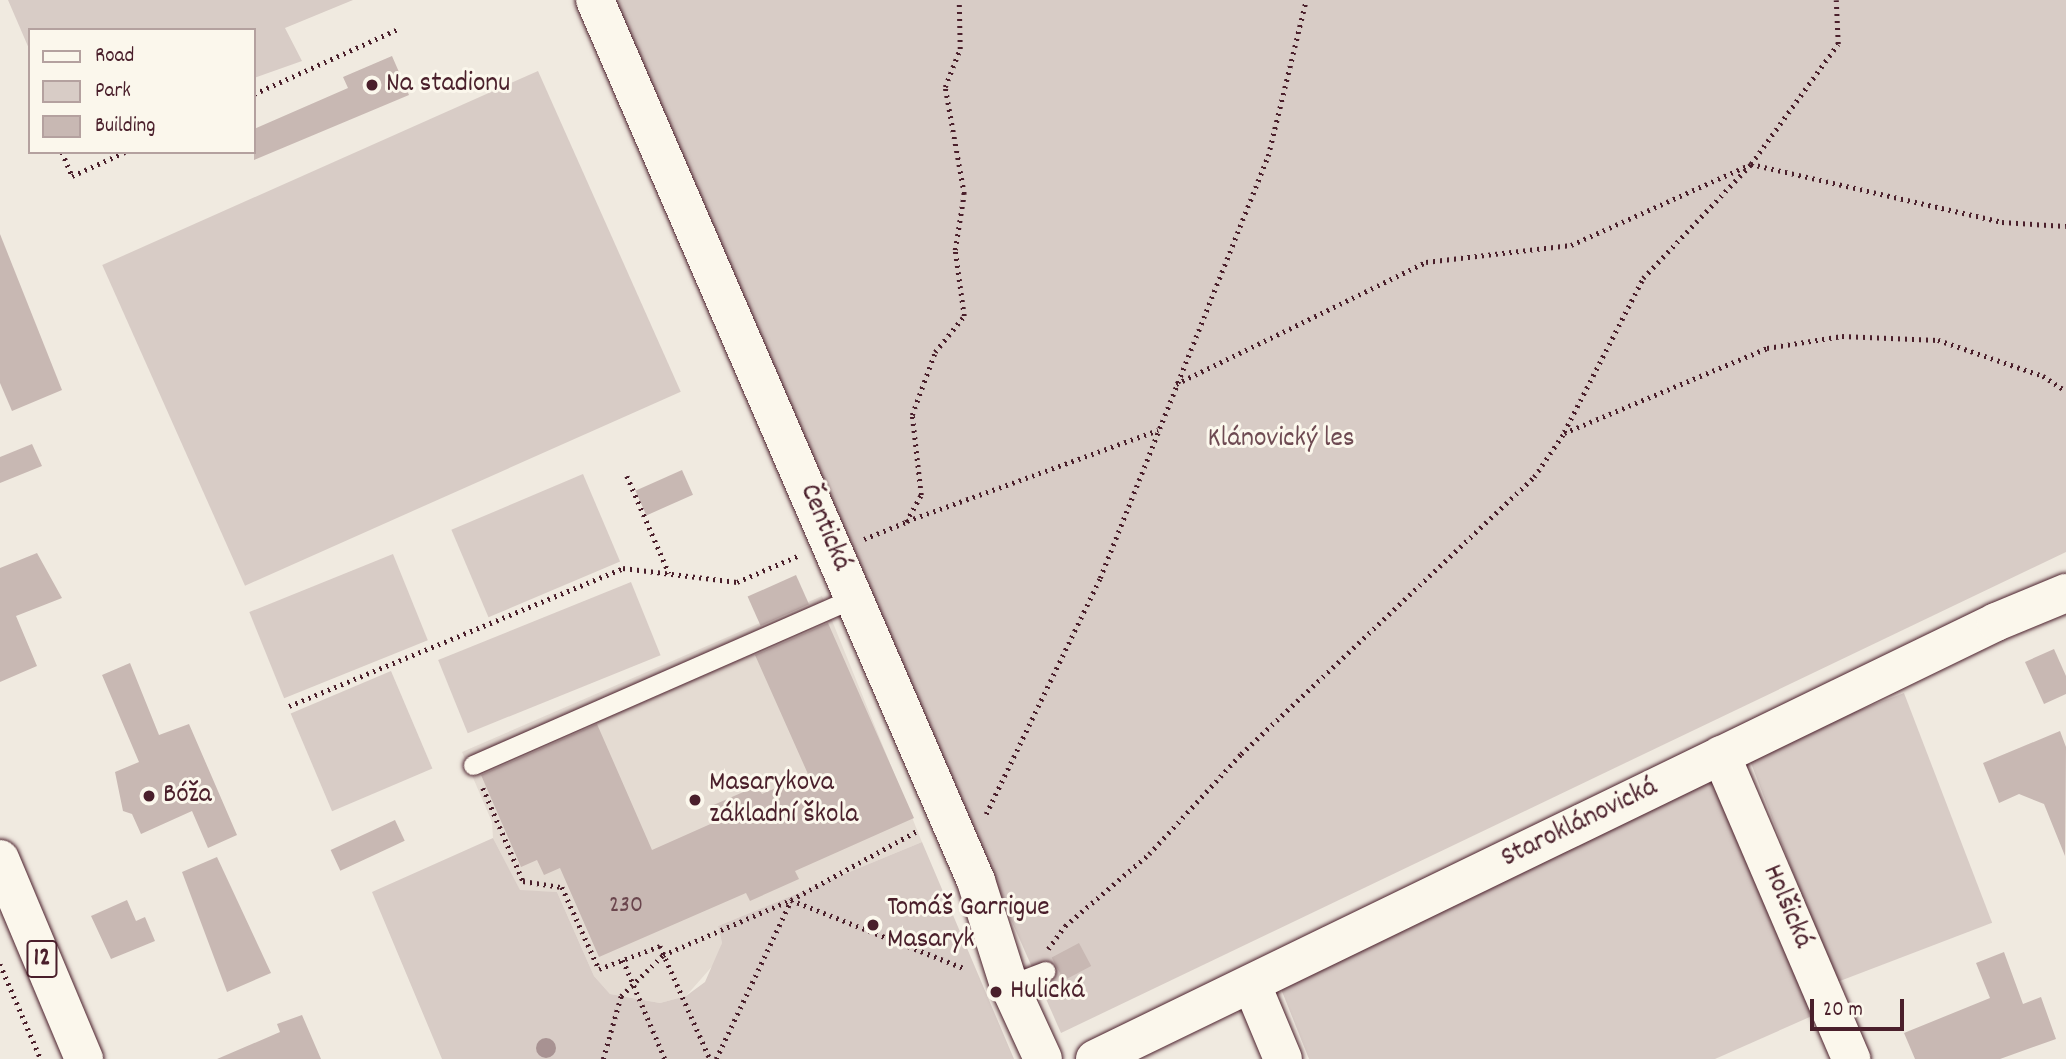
<!DOCTYPE html>
<meta charset="utf-8">
<style>
body{margin:0}
#map{position:relative;width:2066px;height:1059px;overflow:hidden;background:#f0eae0;font-family:Dekko,sans-serif}
div>[style]{position:absolute}
.built>*{inset:0;background:#e4dbd2}
.green>*{inset:0;background:#d8ccc6;transform-origin:0 0}
.building>*{inset:0;background:#c8b8b3;transform-origin:0 0}
.path>*{height:4.5px;margin-top:-2.25px;transform-origin:0;background:repeating-linear-gradient(90deg,#4a1f2b 0 2px,transparent 0 7px)}
.roads{filter:drop-shadow(0 0 2px #4a1f2b) drop-shadow(0 0 2px #4a1f2b)}
.lane>*{height:19px;margin:-9.5px;padding:0 9.5px;transform-origin:9.5px;border-radius:9.5px;background:#fbf7ec}
.street>*{height:38px;margin:-19px;padding:0 19px;transform-origin:19px;border-radius:19px;background:#fbf7ec}
.secondary>*{height:38px;margin:-19px;padding:0 19px;transform-origin:19px;border-radius:19px;background:#fbf7ec}
.primary>*{height:38px;margin:-19px;padding:0 19px;transform-origin:19px;border-radius:19px;background:#fbf7ec}
.trees>*{width:20px;height:20px;margin:-10px;border-radius:50%;background:#a89292}
.dots>*{width:19px;height:19px;translate:-50% -50%;box-sizing:border-box;border:4px solid #fbf7ec;border-radius:50%}
span{translate:-50% -50%;white-space:nowrap;text-align:center;line-height:1.15;-webkit-text-stroke:6px #fbf7ec;paint-order:stroke}
.number-label{font-size:24px;color:#6a454d}
.number-label span{-webkit-text-stroke-width:0}
.shield-label span{padding:2px 5px;background:#fbf7ec;border:2px solid;border-radius:5px;-webkit-text-stroke-width:0}
.shield-label{font-size:26px;color:#4a1f2b;font-weight:700}
.poi-label{font-size:28px;color:#4a1f2b}
.left{translate:0 -50%;text-align:left}
.park-label{font-size:28px;color:#6e4a52}
.street-label{font-size:28px;color:#4a1f2b}
.legend{position:absolute;left:28px;top:28px;width:228px;height:126px;box-sizing:border-box;background:#fbf7ec;border:2px solid #b4a19f;margin:0;padding:9px 12px;list-style:none;font-size:21px;color:#4a1f2b}
.legend li{display:flex;align-items:center;gap:14px;height:35px}
.legend b{width:35px;border:2px solid #b4a19f}
.scale{position:absolute;left:1810px;top:999px;width:94px;height:32px;box-sizing:border-box;border:4px solid #4a1f2b;border-top:0;padding-left:9px;font-size:21px;line-height:24px;white-space:nowrap;color:#4a1f2b;-webkit-text-stroke:5px #fbf7ec;paint-order:stroke}
</style>
<div id="map">
<div class="built">
<i style="clip-path:polygon(822px 596px,922px 842px,718px 926px,722px 943px,716px 962px,686px 996px,660px 1003px,610px 994px,594px 976px,557px 892px,520px 891px,493px 838px,492px 822px,462px 752px)"></i>
</div>
<div class="green">
<i style="clip-path:polygon(8px 0,353px 0,285px 28px,302px 61px,254px 78px,254px 30px,30px 30px,30px 51px)"></i>
<i style="clip-path:polygon(605px 0,2066px 0,2066px 552px,1061px 1033px)"></i>
<i style="left:538px;top:71px;width:351px;height:477px;rotate:66deg"></i>
<i style="left:583px;top:474px;width:95px;height:143px;rotate:67deg"></i>
<i style="left:393px;top:554px;width:93px;height:155px;rotate:68deg"></i>
<i style="left:631px;top:582px;width:79px;height:208px;rotate:68deg"></i>
<i style="left:391px;top:671px;width:106px;height:109px;rotate:67deg"></i>
<i style="left:1904px;top:693px;width:246px;height:168px;rotate:69deg"></i>
<i style="clip-path:polygon(1714px 775px,1812px 1016px,1715px 1059px,1309px 1059px,1281px 989px)"></i>
<i style="clip-path:polygon(493px 838px,520px 890px,557px 892px,594px 976px,610px 994px,660px 1003px,686px 996px,705px 982px,722px 943px,718px 926px,922px 842px,1014px 1059px,442px 1059px,372px 892px)"></i>
</div>
<div class="building">
<i style="clip-path:polygon(392px 56px,409px 95px,254px 160px,254px 129px,348px 88px,343px 77px)"></i>
<i style="clip-path:polygon(0 234px,62px 390px,12px 411px,0 383px)"></i>
<i style="clip-path:polygon(32px 444px,42px 466px,0 483px,0 457px)"></i>
<i style="left:682px;top:470px;width:27px;height:51px;rotate:66deg"></i>
<i style="clip-path:polygon(37px 553px,62px 598px,16px 616px,37px 666px,0 682px,0 568px)"></i>
<i style="left:796px;top:575px;width:32px;height:53px;rotate:66deg"></i>
<i style="clip-path:polygon(828px 623px,914px 818px,795px 871px,799px 879px,750px 901px,746px 893px,599px 957px,560px 868px,544px 875px,537px 860px,521px 867px,481px 775px,597px 724px,652px 850px,715px 822px,709px 807px,757px 786px,762px 794px,808px 774px,755px 655px)"></i>
<i style="clip-path:polygon(2054px 649px,2066px 676px,2066px 694px,2044px 704px,2025px 662px)"></i>
<i style="clip-path:polygon(130px 663px,159px 735px,189px 724px,237px 835px,208px 848px,192px 811px,141px 834px,132px 814px,123px 811px,115px 772px,139px 762px,102px 675px)"></i>
<i style="clip-path:polygon(2060px 731px,2066px 747px,2065px 856px,2044px 804px,2019px 794px,1999px 803px,1983px 763px)"></i>
<i style="left:395px;top:820px;width:23px;height:71px;rotate:65deg"></i>
<i style="clip-path:polygon(217px 857px,271px 973px,227px 992px,182px 872px)"></i>
<i style="clip-path:polygon(127px 900px,136px 921px,145px 917px,155px 941px,111px 959px,91px 916px)"></i>
<i style="left:1079px;top:943px;width:26px;height:31px;rotate:62deg"></i>
<i style="clip-path:polygon(2004px 952px,2023px 1004px,2041px 997px,2056px 1039px,2000px 1059px,1915px 1059px,1904px 1033px,1990px 998px,1976px 963px)"></i>
<i style="clip-path:polygon(302px 1015px,321px 1059px,217px 1059px,280px 1032px,277px 1024px)"></i>
</div>
<div class="path">
<i style="left:254px;top:94px;width:158px;rotate:-24.3deg"></i>
<i style="left:62px;top:152px;width:26px;rotate:67deg"></i>
<i style="left:72px;top:176px;width:58px;rotate:-24.4deg"></i>
<i style="left:1176px;top:384px;width:278px;rotate:-26deg"></i>
<i style="left:1426px;top:262px;width:146px;rotate:-6.7deg"></i>
<i style="left:1571px;top:245px;width:197px;rotate:-24.2deg"></i>
<i style="left:1751px;top:164px;width:258px;rotate:13deg"></i>
<i style="left:2002px;top:222px;width:64px;rotate:3.6deg"></i>
<i style="left:1564px;top:432px;width:173px;rotate:-62.8deg"></i>
<i style="left:1643px;top:278px;width:157px;rotate:-46.5deg"></i>
<i style="left:1751px;top:164px;width:148px;rotate:-54.1deg"></i>
<i style="left:1838px;top:44px;width:44px;rotate:-92.6deg"></i>
<i style="left:627px;top:476px;width:106px;rotate:66.6deg"></i>
<i style="left:907px;top:521px;width:267px;rotate:-19.9deg"></i>
<i style="left:864px;top:539px;width:45px;rotate:-22deg"></i>
<i style="left:906px;top:522px;width:31px;rotate:-61deg"></i>
<i style="left:921px;top:495px;width:81px;rotate:-96.4deg"></i>
<i style="left:912px;top:415px;width:67px;rotate:-69.9deg"></i>
<i style="left:935px;top:352px;width:46px;rotate:-51.1deg"></i>
<i style="left:964px;top:316px;width:67px;rotate:-97.8deg"></i>
<i style="left:955px;top:250px;width:57px;rotate:-80.9deg"></i>
<i style="left:964px;top:194px;width:109px;rotate:-100.1deg"></i>
<i style="left:945px;top:87px;width:41px;rotate:-68.5deg"></i>
<i style="left:960px;top:49px;width:49px;rotate:-91.2deg"></i>
<i style="left:289px;top:706px;width:361px;rotate:-22.4deg"></i>
<i style="left:623px;top:568px;width:115px;rotate:7deg"></i>
<i style="left:737px;top:582px;width:69px;rotate:-23.2deg"></i>
<i style="left:483px;top:788px;width:101px;rotate:66.7deg"></i>
<i style="left:523px;top:881px;width:39px;rotate:9deg"></i>
<i style="left:562px;top:887px;width:90px;rotate:65.7deg"></i>
<i style="left:599px;top:969px;width:65px;rotate:-20.7deg"></i>
<i style="left:660px;top:946px;width:124px;rotate:66.1deg"></i>
<i style="left:986px;top:814px;width:262px;rotate:-64.2deg"></i>
<i style="left:1100px;top:578px;width:454px;rotate:-68.3deg"></i>
<i style="left:1268px;top:156px;width:161px;rotate:-76.3deg"></i>
<i style="left:1048px;top:949px;width:29px;rotate:-54deg"></i>
<i style="left:1065px;top:926px;width:111px;rotate:-40.6deg"></i>
<i style="left:1149px;top:854px;width:136px;rotate:-47.4deg"></i>
<i style="left:1241px;top:754px;width:403px;rotate:-43.4deg"></i>
<i style="left:1534px;top:477px;width:53px;rotate:-55.7deg"></i>
<i style="left:1564px;top:433px;width:220px;rotate:-22.7deg"></i>
<i style="left:1767px;top:348px;width:76px;rotate:-9.1deg"></i>
<i style="left:1842px;top:336px;width:96px;rotate:2.4deg"></i>
<i style="left:1938px;top:340px;width:111px;rotate:18.9deg"></i>
<i style="left:2043px;top:376px;width:27px;rotate:33deg"></i>
<i style="left:623px;top:960px;width:108px;rotate:67deg"></i>
<i style="left:0;top:964px;width:103px;rotate:66.7deg"></i>
<i style="left:603px;top:1059px;width:66px;rotate:-74.1deg"></i>
<i style="left:621px;top:996px;width:59px;rotate:-44.3deg"></i>
<i style="left:663px;top:955px;width:139px;rotate:-23.3deg"></i>
<i style="left:791px;top:900px;width:144px;rotate:-28.7deg"></i>
<i style="left:716px;top:1059px;width:176px;rotate:-64.7deg"></i>
<i style="left:791px;top:900px;width:188px;rotate:21.5deg"></i>
</div>
<div class="roads">
<div class="lane">
<i style="left:473px;top:765px;width:416px;rotate:-23.7deg"></i>
<i style="left:1009px;top:985px;width:39px;rotate:-21deg"></i>
</div>
<div class="street">
<i style="left:595px;top:0;width:960px;rotate:66.61deg"></i>
<i style="left:976px;top:881px;width:109px;rotate:72.4deg"></i>
<i style="left:1009px;top:985px;width:81px;rotate:65.3deg"></i>
<i style="left:1721px;top:755px;width:331px;rotate:66.8deg"></i>
<i style="left:1252px;top:985px;width:80px;rotate:67.3deg"></i>
</div>
<div class="secondary">
<i style="left:1095px;top:1059px;width:1001px;rotate:-25.87deg"></i>
<i style="left:1996px;top:622px;width:76px;rotate:-22.5deg"></i>
</div>
<div class="primary">
<i style="left:0;top:859px;width:217px;rotate:67.2deg"></i>
</div>
</div>
<div class="trees">
<i style="left:546px;top:1048px"></i>
</div>
<div class="dots">
<i style="left:372px;top:85px;background:#4a1f2b"></i>
<i style="left:149px;top:796px;background:#4a1f2b"></i>
<i style="left:695px;top:800px;background:#4a1f2b"></i>
<i style="left:873px;top:925px;background:#4a1f2b"></i>
<i style="left:996px;top:992px;background:#4a1f2b"></i>
</div>
<div class="number-label">
<span style="left:626px;top:907px">230</span>
</div>
<div class="shield-label">
<span style="left:42px;top:959px">12</span>
</div>
<div class="poi-label">
<span class="left" style="left:386px;top:85px">Na stadionu</span>
<span class="left" style="left:709px;top:800px">Masarykova<br>základní škola</span>
<span class="left" style="left:163px;top:796px">Bóža</span>
<span class="left" style="left:887px;top:925px">Tomáš Garrigue<br>Masaryk</span>
<span class="left" style="left:1010px;top:992px">Hulická</span>
</div>
<div class="park-label">
<span style="left:1281px;top:440px">Klánovický les</span>
</div>
<div class="street-label">
<span style="left:824px;top:528px;rotate:67deg">Čentická</span>
<span style="left:1580px;top:824px;rotate:-26deg">Staroklánovická</span>
<span style="left:1786px;top:907px;rotate:67deg">Holšická</span>
</div>
<ul class="legend">
<li><b style="height:9px;background:#fbf7ec"></b>Road</li>
<li><b style="height:19px;background:#d8ccc6"></b>Park</li>
<li><b style="height:19px;background:#c8b8b3"></b>Building</li>
</ul>
<div class="scale">20 m</div>
</div>
